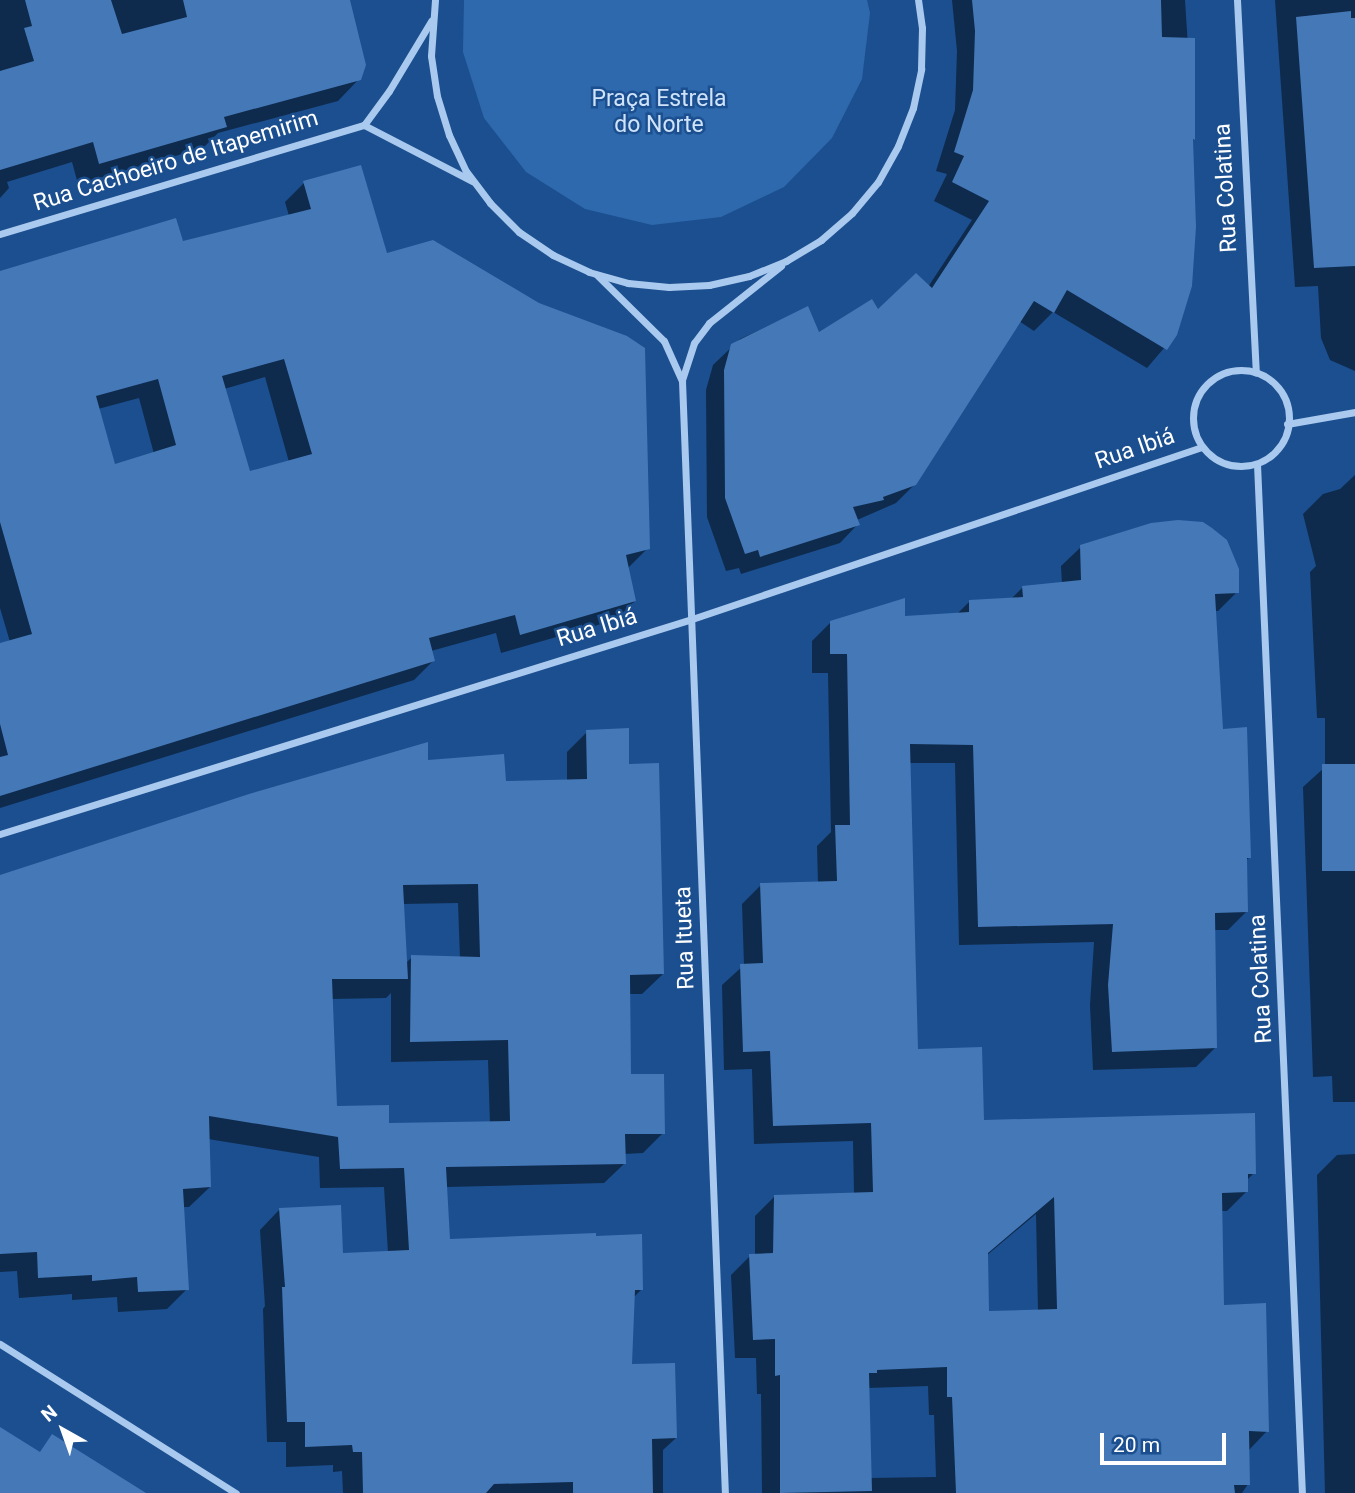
<!DOCTYPE html>
<meta charset="utf-8">
<style>
body{margin:0}
#map{position:relative;width:1355px;height:1493px;overflow:hidden;background:#1b4f8f;font-family:Roboto,sans-serif}
div>[style]{position:absolute}
.green>*{inset:0;background:#2e69ad}
.shadow>*{inset:0;background:#0007}
.building>*{inset:0;background:#4478b7;transform-origin:0 0}
.street>*{height:7px;margin:-3.5px;padding:0 3.5px;transform-origin:3.5px;border-radius:3.5px;background:#a9c9ee}
.street>.ring{margin:-3.5px;padding:0;box-sizing:content-box;background:none;border:7px solid #a9c9ee;border-radius:50%}
span{translate:-50% -50%;white-space:nowrap;text-align:center;line-height:1.15;-webkit-text-stroke:5px #1b4f8f;paint-order:stroke}
.park-label{font-size:23px;color:#cfe3fa}
.street-label{font-size:23px;color:#fff}
.north{position:absolute;left:28px;top:1395px;width:70px;height:70px;-webkit-text-stroke:5px #1b4f8f;paint-order:stroke;rotate:320deg;font-size:19px;font-weight:700;line-height:28px;text-align:center;color:#fff}
.north::after{content:'';display:block;margin:auto;width:24px;height:32px;background:#fff;clip-path:polygon(50% 0,100% 100%,50% 72%,0 100%)}
.scale{position:absolute;left:1100px;top:1433px;width:126px;height:32px;box-sizing:border-box;border:4px solid #fff;border-top:0;padding-left:9px;font-size:21px;line-height:24px;white-space:nowrap;color:#fff;-webkit-text-stroke:5px #1b4f8f;paint-order:stroke}
</style>
<div id="map">
<div class="green">
<i style="clip-path:polygon(464px 0,867px 0,870px 13px,862px 79px,832px 138px,784px 187px,721px 217px,652px 225px,585px 209px,526px 172px,484px 118px,463px 52px)"></i>
</div>
<div class="shadow">
<i style="clip-path:polygon(0 0,347px 0,359px 79px,338px 101px,218px 133px,203px 148px,78px 184px,72px 162px,7px 182px,9px 188px,0 198px)"></i>
<i style="clip-path:polygon(952px 0,1185px 0,1194px 139px,1191px 142px,1176px 334px,1147px 368px,1053px 312px,1034px 331px,1019px 321px,915px 484px,896px 503px,857px 520px,858px 524px,840px 543px,741px 574px,739px 568px,726px 571px,707px 517px,706px 390px,713px 365px,740px 339px,807px 308px,818px 334px,878px 312px,928px 287px,972px 220px,934px 201px,947px 174px,936px 171px,955px 110px,957px 51px)"></i>
<i style="clip-path:polygon(1275px 0,1355px 0,1355px 371px,1330px 360px,1321px 338px,1318px 286px,1295px 287px)"></i>
<i style="clip-path:polygon(evenodd,304px 183px,386px 256px,648px 548px,628px 568px,635px 601px,615px 620px,501px 653px,496px 633px,431px 651px,433px 661px,414px 680px,0 808px,0 645px,10px 642px,0 608px,0 296px,182px 243px,289px 216px,285px 202px,304px 183px,265px 377px,289px 462px,249px 473px,224px 389px,265px 377px,304px 183px,139px 398px,154px 454px,114px 466px,98px 409px,139px 398px)"></i>
<i style="clip-path:polygon(1355px 475px,1355px 1102px,1333px 1102px,1332px 1076px,1313px 1077px,1303px 787px,1325px 767px,1325px 718px,1317px 718px,1310px 572px,1316px 566px,1303px 514px,1323px 494px,1340px 489px)"></i>
<i style="clip-path:polygon(evenodd,1081px 547px,1237px 592px,1218px 611px,1214px 611px,1221px 731px,1250px 857px,1245px 861px,1247px 911px,1228px 930px,1214px 930px,1215px 1048px,1196px 1067px,1093px 1070px,1090px 1005px,1094px 942px,959px 945px,955px 763px,909px 763px,916px 1051px,982px 1122px,1254px 1173px,1246px 1181px,1246px 1192px,1227px 1211px,1220px 1211px,1223px 1306px,1267px 1431px,1248px 1451px,1248px 1484px,1242px 1493px,762px 1493px,761px 1394px,757px 1394px,756px 1358px,735px 1358px,731px 1275px,750px 1256px,755px 1256px,755px 1216px,774px 1197px,854px 1194px,853px 1141px,754px 1144px,752px 1069px,724px 1070px,722px 985px,744px 965px,742px 904px,761px 885px,818px 883px,817px 846px,831px 832px,828px 673px,812px 673px,812px 641px,831px 622px,956px 615px,970px 601px,1011px 599px,1023px 587px,1062px 584px,1061px 566px,1081px 547px,1036px 1214px,1038px 1311px,987px 1313px,986px 1256px,1036px 1214px,1081px 547px,928px 1386px,929px 1415px,934px 1415px,936px 1477px,870px 1478px,867px 1388px,928px 1386px)"></i>
<i style="clip-path:polygon(evenodd,587px 732px,627px 766px,663px 974px,642px 994px,628px 994px,630px 1076px,663px 1133px,643px 1153px,624px 1154px,625px 1163px,604px 1183px,446px 1187px,449px 1241px,641px 1290px,633px 1298px,630px 1365px,676px 1438px,663px 1450px,663px 1493px,343px 1493px,342px 1471px,333px 1472px,333px 1465px,286px 1467px,286px 1442px,267px 1442px,263px 1309px,265px 1306px,260px 1230px,280px 1209px,342px 1255px,388px 1253px,384px 1187px,320px 1188px,319px 1157px,208px 1139px,210px 1187px,189px 1207px,182px 1207px,187px 1289px,167px 1309px,118px 1312px,117px 1297px,72px 1300px,72px 1294px,19px 1298px,17px 1271px,0 1272px,0 877px,427px 762px,504px 783px,567px 781px,567px 752px,587px 732px,458px 903px,460px 958px,412px 957px,406px 963px,402px 904px,458px 903px,587px 732px,391px 993px,391px 1062px,488px 1060px,490px 1124px,387px 1125px,335px 1108px,331px 999px,386px 998px,391px 993px)"></i>
<i style="clip-path:polygon(1355px 1154px,1355px 1493px,1325px 1493px,1317px 1175px,1337px 1155px)"></i>
</div>
<div class="building">
<i style="clip-path:polygon(25px 0,111px 0,122px 34px,187px 17px,183px 0,350px 0,366px 65px,361px 80px,224px 117px,227px 127px,175px 142px,99px 164px,93px 142px,0 170px,0 71px,34px 61px,24px 28px,32px 26px)"></i>
<i style="clip-path:polygon(972px 0,1161px 0,1162px 37px,1195px 38px,1195px 140px,1193px 139px,1196px 227px,1192px 286px,1177px 335px,1167px 350px,1067px 290px,1054px 313px,1034px 301px,916px 485px,883px 497px,884px 500px,853px 507px,860px 525px,760px 557px,758px 550px,745px 554px,725px 498px,724px 370px,731px 344px,808px 306px,819px 332px,872px 299px,878px 309px,916px 273px,932px 288px,989px 201px,952px 182px,964px 156px,954px 152px,973px 90px,975px 31px)"></i>
<i style="clip-path:polygon(1351px 11px,1351px 18px,1355px 18px,1355px 266px,1314px 268px,1296px 17px)"></i>
<i style="clip-path:polygon(evenodd,361px 165px,387px 253px,433px 240px,539px 303px,627px 336px,645px 348px,650px 549px,626px 555px,636px 601px,520px 635px,515px 615px,429px 638px,435px 661px,0 796px,0 757px,8px 755px,0 724px,0 643px,32px 634px,0 522px,0 271px,176px 218px,183px 241px,311px 209px,303px 181px,361px 165px,284px 359px,312px 454px,250px 471px,222px 376px,284px 359px,361px 165px,158px 379px,176px 445px,115px 464px,96px 396px,158px 379px)"></i>
<i style="clip-path:polygon(evenodd,1178px 520px,1203px 522px,1212px 528px,1227px 540px,1239px 569px,1239px 593px,1215px 594px,1223px 729px,1247px 727px,1251px 858px,1247px 858px,1248px 912px,1215px 913px,1217px 1048px,1112px 1052px,1108px 985px,1113px 924px,978px 927px,973px 745px,910px 744px,918px 1049px,982px 1047px,984px 1120px,1255px 1113px,1256px 1174px,1248px 1174px,1248px 1192px,1222px 1193px,1224px 1305px,1266px 1303px,1269px 1432px,1249px 1431px,1250px 1485px,1234px 1485px,1235px 1493px,956px 1493px,952px 1397px,947px 1397px,947px 1367px,877px 1370px,877px 1373px,869px 1373px,872px 1491px,780px 1493px,780px 1375px,775px 1376px,775px 1339px,753px 1340px,749px 1254px,773px 1253px,774px 1195px,873px 1192px,871px 1123px,773px 1126px,770px 1051px,743px 1052px,740px 964px,763px 963px,760px 883px,837px 881px,835px 825px,850px 825px,847px 654px,830px 654px,830px 621px,905px 598px,905px 616px,969px 612px,969px 600px,1023px 597px,1022px 586px,1081px 580px,1080px 545px,1151px 523px,1178px 520px,1054px 1197px,1057px 1309px,989px 1311px,988px 1253px,1054px 1197px)"></i>
<i style="clip-path:polygon(evenodd,629px 728px,629px 764px,659px 763px,664px 974px,630px 975px,631px 1074px,664px 1074px,665px 1134px,625px 1134px,626px 1164px,446px 1167px,450px 1239px,596px 1233px,596px 1236px,642px 1234px,643px 1290px,635px 1290px,632px 1364px,675px 1363px,676px 1399px,677px 1438px,652px 1439px,653px 1493px,573px 1493px,573px 1482px,494px 1484px,486px 1493px,363px 1493px,362px 1452px,353px 1452px,352px 1445px,305px 1447px,305px 1422px,287px 1422px,282px 1287px,285px 1287px,279px 1208px,341px 1205px,343px 1253px,409px 1250px,404px 1168px,340px 1169px,338px 1137px,209px 1116px,211px 1187px,183px 1189px,189px 1290px,138px 1292px,137px 1277px,92px 1281px,92px 1275px,38px 1278px,37px 1252px,0 1254px,0 875px,249px 794px,428px 742px,428px 760px,504px 754px,506px 781px,587px 779px,586px 730px,629px 728px,478px 884px,480px 957px,411px 955px,410px 1042px,508px 1040px,510px 1121px,389px 1123px,389px 1105px,337px 1106px,332px 979px,408px 979px,403px 885px,478px 884px)"></i>
<i style="left:1355px;top:764px;width:107px;height:33px;rotate:90deg"></i>
<i style="clip-path:polygon(0 1427px,40px 1452px,52px 1434px,146px 1493px,0 1493px)"></i>
</div>
<div class="street">
<i style="left:435px;top:0;width:56px;rotate:94.1deg"></i>
<i style="left:431px;top:56px;width:40px;rotate:81.5deg"></i>
<i style="left:437px;top:96px;width:41px;rotate:72.9deg"></i>
<i style="left:449px;top:135px;width:40px;rotate:65deg"></i>
<i style="left:466px;top:171px;width:40px;rotate:53deg"></i>
<i style="left:490px;top:203px;width:41px;rotate:45deg"></i>
<i style="left:519px;top:232px;width:41px;rotate:34.1deg"></i>
<i style="left:553px;top:255px;width:40px;rotate:25deg"></i>
<i style="left:589px;top:272px;width:41px;rotate:15.8deg"></i>
<i style="left:628px;top:283px;width:41px;rotate:5.6deg"></i>
<i style="left:669px;top:287px;width:40px;rotate:-2.9deg"></i>
<i style="left:709px;top:285px;width:41px;rotate:-12.7deg"></i>
<i style="left:749px;top:276px;width:40px;rotate:-22deg"></i>
<i style="left:786px;top:261px;width:41px;rotate:-31deg"></i>
<i style="left:821px;top:240px;width:41px;rotate:-41.1deg"></i>
<i style="left:852px;top:213px;width:40px;rotate:-50deg"></i>
<i style="left:878px;top:182px;width:41px;rotate:-60.9deg"></i>
<i style="left:898px;top:146px;width:41px;rotate:-68.5deg"></i>
<i style="left:913px;top:108px;width:40px;rotate:-78deg"></i>
<i style="left:921px;top:69px;width:41px;rotate:-88.6deg"></i>
<i style="left:922px;top:28px;width:28px;rotate:-98deg"></i>
<i style="left:1237px;top:0;width:373px;rotate:87.1deg"></i>
<i style="left:364px;top:125px;width:122px;rotate:27.4deg"></i>
<i style="left:0;top:234px;width:380px;rotate:-16.7deg"></i>
<i style="left:364px;top:125px;width:42px;rotate:-53.7deg"></i>
<i style="left:389px;top:91px;width:82px;rotate:-59deg"></i>
<i style="left:597px;top:275px;width:94px;rotate:44.6deg"></i>
<i style="left:664px;top:341px;width:44px;rotate:65.8deg"></i>
<i style="left:682px;top:381px;width:1113px;rotate:87.79deg"></i>
<i class="ring" style="left:1193px;top:370px;width:89px;height:89px"></i>
<i style="left:682px;top:380px;width:39px;rotate:-72deg"></i>
<i style="left:694px;top:343px;width:25px;rotate:-53deg"></i>
<i style="left:709px;top:323px;width:92px;rotate:-38.4deg"></i>
<i style="left:1287px;top:424px;width:69px;rotate:-10deg"></i>
<i style="left:1257px;top:464px;width:1030px;rotate:87.5deg"></i>
<i style="left:0;top:834px;width:725px;rotate:-17.26deg"></i>
<i style="left:692px;top:619px;width:538px;rotate:-18.64deg"></i>
<i style="left:0;top:1344px;width:279px;rotate:32.3deg"></i>
</div>
<div class="park-label">
<span style="left:659px;top:112px">Praça Estrela<br>do Norte</span>
</div>
<div class="street-label">
<span style="left:176px;top:161px;rotate:-17deg">Rua Cachoeiro de Itapemirim</span>
<span style="left:1226px;top:188px;rotate:-93deg">Rua Colatina</span>
<span style="left:1135px;top:449px;rotate:-19deg">Rua Ibiá</span>
<span style="left:597px;top:628px;rotate:-17deg">Rua Ibiá</span>
<span style="left:685px;top:938px;rotate:-92deg">Rua Itueta</span>
<span style="left:1261px;top:979px;rotate:-93deg">Rua Colatina</span>
</div>
<div class="north">N</div>
<div class="scale">20 m</div>
</div>
